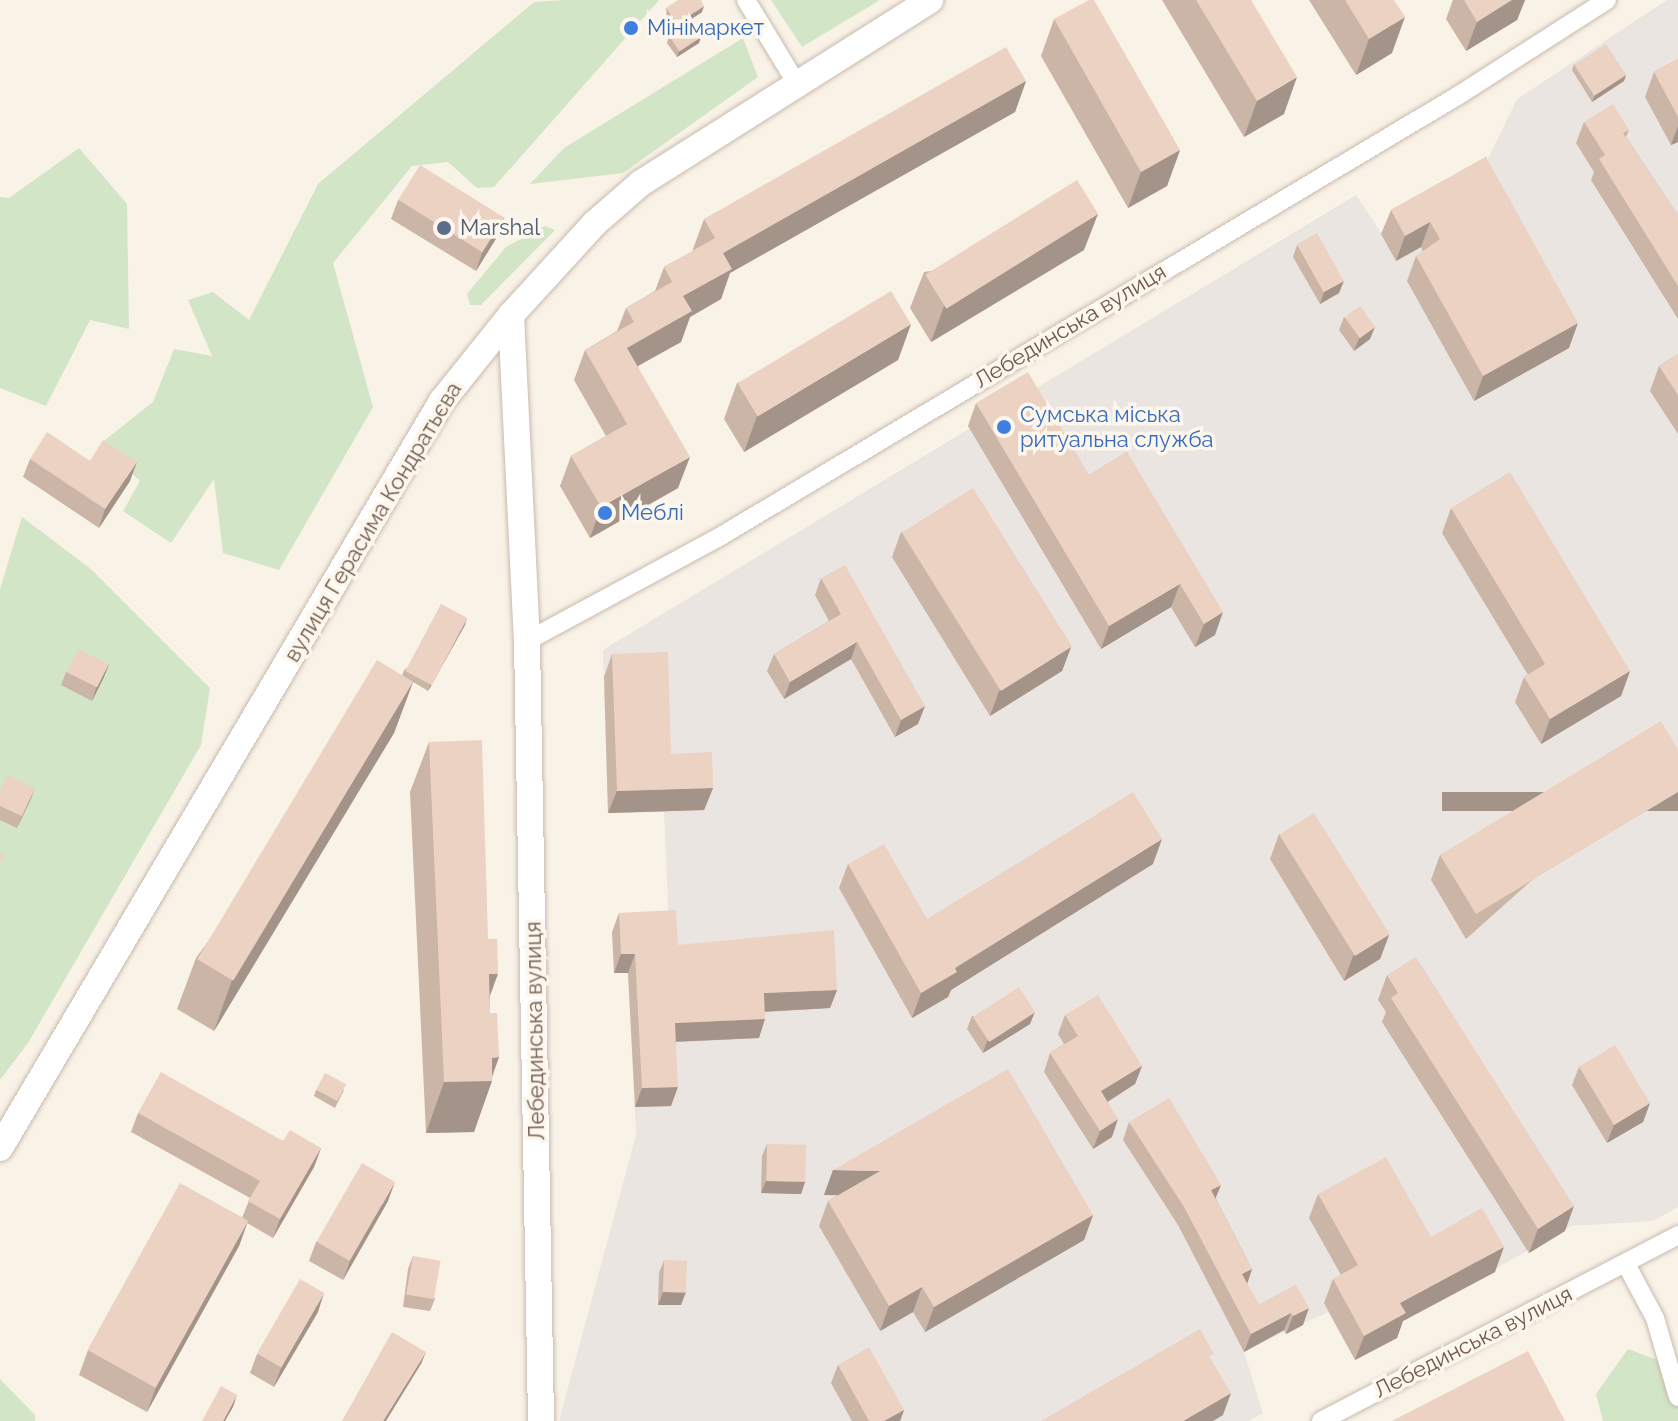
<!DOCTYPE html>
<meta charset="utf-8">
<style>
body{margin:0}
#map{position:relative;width:1678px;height:1421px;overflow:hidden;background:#f9f2e7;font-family:Raleway,sans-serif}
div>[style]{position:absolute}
.industrial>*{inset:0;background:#eae5e0}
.green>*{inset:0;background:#d3e5c7}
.roads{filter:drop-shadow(0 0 2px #c9baae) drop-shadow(0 0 2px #c9baae)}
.street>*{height:18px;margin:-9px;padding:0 9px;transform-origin:9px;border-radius:9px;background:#fff}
.secondary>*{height:26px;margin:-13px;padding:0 13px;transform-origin:13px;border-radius:13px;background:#fff}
.wall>*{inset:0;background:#cab5a7}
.shaded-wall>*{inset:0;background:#a49388;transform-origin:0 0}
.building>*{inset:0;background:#ebd2c2;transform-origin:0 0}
.dots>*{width:22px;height:22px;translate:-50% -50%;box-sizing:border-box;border:4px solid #fcf6ec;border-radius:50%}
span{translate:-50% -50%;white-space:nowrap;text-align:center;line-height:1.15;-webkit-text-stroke:7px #fcf6ec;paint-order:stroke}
.shop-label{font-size:22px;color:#366cbe}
.left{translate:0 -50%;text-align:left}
.service-label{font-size:22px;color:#4e5e75}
.street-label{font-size:22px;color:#6f5a4f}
</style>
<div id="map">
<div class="industrial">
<i style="clip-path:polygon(1667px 0,1678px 0,1678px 1207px,1653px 1221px,1571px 1226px,1392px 1327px,1355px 1360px,1328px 1312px,1263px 1342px,1244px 1352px,1263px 1413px,1249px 1421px,559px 1421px,636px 1135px,628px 973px,615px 973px,612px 932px,669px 929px,664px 812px,608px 813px,603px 650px,1356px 195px,1382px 234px,1477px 182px,1517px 99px)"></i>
</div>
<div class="green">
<i style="clip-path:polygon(565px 0,659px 0,494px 187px,477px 188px,448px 162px,412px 166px,333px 263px,373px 407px,279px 570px,223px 553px,214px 479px,171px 543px,123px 511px,140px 481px,100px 444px,153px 402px,174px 349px,212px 356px,188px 300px,213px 292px,249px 320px,318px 184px,534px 2px)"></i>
<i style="clip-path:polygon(771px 0,880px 0,802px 47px)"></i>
<i style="clip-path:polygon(743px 38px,758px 77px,623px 173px,530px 184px,564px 148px)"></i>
<i style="clip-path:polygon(79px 148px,127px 204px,129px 329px,90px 320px,46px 406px,0 388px,0 197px,9px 198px)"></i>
<i style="clip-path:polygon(545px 226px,555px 230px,481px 305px,470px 305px,467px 294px,506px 247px)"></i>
<i style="clip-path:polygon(22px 517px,91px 569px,210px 688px,201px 745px,28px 1043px,0 1080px,0 589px)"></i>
<i style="clip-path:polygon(1628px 1349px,1666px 1363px,1678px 1397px,1678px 1421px,1603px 1421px,1596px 1394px)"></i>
<i style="clip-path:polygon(0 1379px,35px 1415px,35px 1421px,0 1421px)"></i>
</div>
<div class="roads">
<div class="street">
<i style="left:746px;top:0;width:95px;rotate:58.8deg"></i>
<i style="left:527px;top:641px;width:221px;rotate:-28.4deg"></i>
<i style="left:721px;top:536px;width:860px;rotate:-30.86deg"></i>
<i style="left:1459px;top:95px;width:176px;rotate:-32.7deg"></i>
<i style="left:1626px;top:1264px;width:61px;rotate:61.8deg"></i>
<i style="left:1655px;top:1318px;width:82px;rotate:73.8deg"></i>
<i style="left:1321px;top:1421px;width:403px;rotate:-27.5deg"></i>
</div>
<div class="secondary">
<i style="left:511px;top:315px;width:326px;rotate:87.2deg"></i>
<i style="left:527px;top:641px;width:780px;rotate:88.97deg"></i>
<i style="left:0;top:1148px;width:868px;rotate:-59.39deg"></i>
<i style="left:442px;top:401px;width:110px;rotate:-51.3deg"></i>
<i style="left:511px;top:315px;width:123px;rotate:-47.6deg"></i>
<i style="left:594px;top:224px;width:62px;rotate:-41.1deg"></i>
<i style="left:641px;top:183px;width:342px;rotate:-32.3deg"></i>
</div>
</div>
<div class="wall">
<i style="clip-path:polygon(1162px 0,1251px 0,1284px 114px,1244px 137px)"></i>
<i style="clip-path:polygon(1309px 0,1394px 0,1392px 53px,1356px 75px)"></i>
<i style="clip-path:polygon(1453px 0,1525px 0,1517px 20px,1466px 51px,1446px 19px)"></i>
<i style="clip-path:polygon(666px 8px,702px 12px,675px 30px,664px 14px)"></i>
<i style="clip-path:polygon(1054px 19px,1180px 150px,1167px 186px,1128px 208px,1041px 56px)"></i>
<i style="clip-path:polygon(669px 36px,699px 43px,677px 57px,667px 43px)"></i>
<i style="clip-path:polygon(1678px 59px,1678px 142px,1671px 145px,1645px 97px,1654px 72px)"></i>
<i style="clip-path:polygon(1574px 64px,1626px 75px,1624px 81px,1592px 102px,1572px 70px)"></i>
<i style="clip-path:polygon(1026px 81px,1015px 112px,730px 273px,721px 299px,690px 317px,681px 342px,638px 366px,678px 488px,590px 538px,560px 486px,571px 456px,606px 436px,574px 380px,585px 350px,617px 331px,626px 308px,655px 291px,664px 267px,693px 251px,693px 249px,704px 219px)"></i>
<i style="clip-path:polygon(1584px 122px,1629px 130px,1626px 137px,1678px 215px,1678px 319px,1591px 180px,1594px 172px,1576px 143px)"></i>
<i style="clip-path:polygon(1486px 157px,1569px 348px,1474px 401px,1407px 281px,1416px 256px,1423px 252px,1421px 247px,1396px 261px,1381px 234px,1391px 210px)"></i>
<i style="clip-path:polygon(398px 200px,504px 218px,497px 237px,476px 271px,391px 219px)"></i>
<i style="clip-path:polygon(1297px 245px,1339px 293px,1320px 304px,1293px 257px)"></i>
<i style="clip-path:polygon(1084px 250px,931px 342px,910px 308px,924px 272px)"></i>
<i style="clip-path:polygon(1344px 317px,1370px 339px,1354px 351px,1339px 330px)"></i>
<i style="clip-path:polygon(911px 324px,898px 360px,744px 452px,724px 419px,737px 383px)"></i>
<i style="clip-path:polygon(1678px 354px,1678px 434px,1650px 391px,1659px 366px)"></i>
<i style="clip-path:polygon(976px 403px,1089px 475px,1127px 452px,1215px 635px,1195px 647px,1171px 607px,1101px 649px,968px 426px)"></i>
<i style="clip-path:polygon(30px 459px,90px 461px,130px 481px,99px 528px,23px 477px)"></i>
<i style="clip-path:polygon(1451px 508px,1630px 671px,1621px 696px,1541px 744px,1515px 702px,1524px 677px,1528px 675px,1442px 533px)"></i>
<i style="clip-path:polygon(901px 532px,1071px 647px,1062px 671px,990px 716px,892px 557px)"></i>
<i style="clip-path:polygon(821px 578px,918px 724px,895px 737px,851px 659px,784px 699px,767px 671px,774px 654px,829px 621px,815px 595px)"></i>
<i style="clip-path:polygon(465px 625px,428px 691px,413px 682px,394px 733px,214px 1031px,177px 1009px,196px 958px,402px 676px,404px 670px)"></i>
<i style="clip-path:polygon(612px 654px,671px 754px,713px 788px,704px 810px,608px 813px,604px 677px)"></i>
<i style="clip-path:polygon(109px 664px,104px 677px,92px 701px,61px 685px,66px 672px)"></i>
<i style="clip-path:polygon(429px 742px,490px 996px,490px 1013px,499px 1057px,474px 1132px,426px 1133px,410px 792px)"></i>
<i style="clip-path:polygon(1678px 750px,1466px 939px,1431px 880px,1440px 855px)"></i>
<i style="clip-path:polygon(35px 788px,17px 828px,0 820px,0 791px)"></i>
<i style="clip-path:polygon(1279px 834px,1389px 935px,1380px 959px,1344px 981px,1270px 859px)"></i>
<i style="clip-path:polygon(848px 864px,927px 919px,1153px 864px,951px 990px,948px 997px,912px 1018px,839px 888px)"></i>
<i style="clip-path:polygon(619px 913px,678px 945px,837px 990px,830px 1008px,765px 1012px,759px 1038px,676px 1042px,671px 1106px,635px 1107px,628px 973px,614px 973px,612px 932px)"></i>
<i style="clip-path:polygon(1387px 975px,1565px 1231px,1529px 1253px,1382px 1022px,1386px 1012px,1378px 1000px)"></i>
<i style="clip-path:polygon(1065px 1015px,1142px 1066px,1135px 1084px,1108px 1102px,1112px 1137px,1093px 1149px,1044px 1072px,1050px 1053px,1064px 1044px,1058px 1034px)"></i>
<i style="clip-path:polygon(972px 1016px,1030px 1024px,983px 1053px,967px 1029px)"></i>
<i style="clip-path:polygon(1579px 1067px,1650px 1103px,1643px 1122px,1607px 1143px,1572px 1085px)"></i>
<i style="clip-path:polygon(316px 1090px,344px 1090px,335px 1108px,314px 1096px)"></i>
<i style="clip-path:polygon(138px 1113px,321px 1148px,314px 1167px,273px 1238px,247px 1223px,239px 1246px,147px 1412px,79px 1375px,88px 1350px,242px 1218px,250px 1198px,131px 1132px)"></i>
<i style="clip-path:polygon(1129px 1122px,1216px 1199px,1252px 1269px,1247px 1284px,1259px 1305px,1296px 1285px,1303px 1325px,1286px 1334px,1284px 1330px,1244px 1352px,1178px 1225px,1123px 1140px)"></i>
<i style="clip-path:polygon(767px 1144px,805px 1182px,801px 1194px,761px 1193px,762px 1156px)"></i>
<i style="clip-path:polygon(833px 1170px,1093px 1215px,1084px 1240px,925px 1332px,913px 1312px,880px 1331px,819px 1226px,828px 1201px,838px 1195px,824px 1195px)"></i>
<i style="clip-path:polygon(1318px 1194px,1431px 1237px,1495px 1272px,1403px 1321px,1397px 1338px,1355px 1360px,1324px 1303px,1333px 1279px,1341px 1275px,1309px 1218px)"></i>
<i style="clip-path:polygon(388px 1201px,343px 1280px,309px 1261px,316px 1242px)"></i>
<i style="clip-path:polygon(413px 1256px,435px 1299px,430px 1311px,403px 1307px,408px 1269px)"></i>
<i style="clip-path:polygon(664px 1260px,681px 1305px,658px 1305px,659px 1273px)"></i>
<i style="clip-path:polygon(318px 1312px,274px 1387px,250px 1373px,257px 1354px)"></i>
<i style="clip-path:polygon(838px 1365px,904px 1410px,900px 1421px,852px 1421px,831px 1383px)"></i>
</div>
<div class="shaded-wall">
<i style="clip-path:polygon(1509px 0,1525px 0,1517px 20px,1466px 51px,1477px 22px)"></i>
<i style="clip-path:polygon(704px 6px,702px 12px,675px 30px,677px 24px)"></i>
<i style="clip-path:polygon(1405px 17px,1392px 53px,1356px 75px,1369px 39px)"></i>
<i style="clip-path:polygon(701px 37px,699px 43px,677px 57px,679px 51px)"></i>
<i style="clip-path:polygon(1626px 75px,1624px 81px,1592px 102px,1595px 95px)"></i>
<i style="clip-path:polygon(1297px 77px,1284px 114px,1244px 137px,1257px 101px)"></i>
<i style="clip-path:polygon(1026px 81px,1015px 112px,730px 273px,721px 299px,690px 317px,681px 342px,616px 378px,627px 348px,683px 296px,723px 253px)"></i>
<i style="clip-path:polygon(1678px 126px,1678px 142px,1671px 145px)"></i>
<i style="clip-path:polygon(1180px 150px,1167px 186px,1128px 208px,1141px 172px)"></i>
<i style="clip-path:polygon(1098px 214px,1084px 250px,931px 342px,944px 306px)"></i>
<i style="clip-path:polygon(504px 218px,497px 237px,476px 271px,482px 253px)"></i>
<i style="clip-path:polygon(1430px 222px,1421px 247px,1396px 261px,1405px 236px)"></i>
<i style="clip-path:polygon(1344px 281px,1339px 293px,1320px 304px,1324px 292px)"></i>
<i style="clip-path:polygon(1578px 323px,1569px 348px,1474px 401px,1483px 376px)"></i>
<i style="clip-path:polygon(911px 324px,898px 360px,744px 452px,757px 416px)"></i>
<i style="clip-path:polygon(1375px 327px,1370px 339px,1354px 351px,1359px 338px)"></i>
<i style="clip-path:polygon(690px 457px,678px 488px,590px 538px,601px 507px)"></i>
<i style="clip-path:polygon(137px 462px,130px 481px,99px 528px,105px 509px)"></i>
<i style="clip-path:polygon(1180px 584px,1171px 607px,1101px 649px,1109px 626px)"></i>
<i style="clip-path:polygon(1223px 612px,1215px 635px,1195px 647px,1204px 624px)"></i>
<i style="clip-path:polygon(467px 618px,465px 625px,428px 691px,430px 685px)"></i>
<i style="clip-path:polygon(857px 642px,851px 659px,784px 699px,790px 682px)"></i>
<i style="clip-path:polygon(1071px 647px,1062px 671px,990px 716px,999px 691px)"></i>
<i style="clip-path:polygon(109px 664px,104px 677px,92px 701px,96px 688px)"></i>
<i style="clip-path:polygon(1630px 671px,1621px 696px,1541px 744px,1550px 719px)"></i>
<i style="clip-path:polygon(413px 682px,394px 733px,214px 1031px,232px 980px)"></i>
<i style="clip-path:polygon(925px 706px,918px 724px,895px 737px,901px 720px)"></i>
<i style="clip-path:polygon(35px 788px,30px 801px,17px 828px,22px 816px)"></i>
<i style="clip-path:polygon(713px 788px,704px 810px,608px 813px,617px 791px)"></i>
<i style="left:1678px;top:792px;width:19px;height:236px;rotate:90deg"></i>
<i style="clip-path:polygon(1162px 839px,1153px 864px,951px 990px,948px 997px,912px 1018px,921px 993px,955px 968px)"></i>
<i style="clip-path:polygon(1389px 935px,1380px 959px,1344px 981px,1353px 956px)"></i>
<i style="clip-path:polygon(621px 954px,635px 954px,628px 973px,614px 973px)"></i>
<i style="clip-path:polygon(489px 974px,498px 974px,479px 1025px)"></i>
<i style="clip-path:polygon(837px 990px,830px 1008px,757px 1012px,764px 993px)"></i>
<i style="clip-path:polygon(1035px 1012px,1030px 1024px,983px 1053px,987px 1041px)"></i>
<i style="clip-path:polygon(765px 1019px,759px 1038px,668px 1042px,675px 1023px)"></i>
<i style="clip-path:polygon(499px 1057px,490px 1081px,492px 1081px,474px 1132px,426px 1133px,444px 1082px,492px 1058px)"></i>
<i style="clip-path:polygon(1142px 1066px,1135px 1084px,1094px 1110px,1101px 1091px)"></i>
<i style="clip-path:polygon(678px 1087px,671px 1106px,635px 1107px,642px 1088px)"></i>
<i style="clip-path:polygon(1650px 1103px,1643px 1122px,1607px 1143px,1614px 1125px)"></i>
<i style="clip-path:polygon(1118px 1119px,1112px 1137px,1093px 1149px,1100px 1131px)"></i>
<i style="clip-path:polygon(321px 1148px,314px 1167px,273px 1238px,280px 1219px)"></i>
<i style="clip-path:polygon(833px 1170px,880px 1171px,871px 1196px,824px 1195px)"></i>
<i style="clip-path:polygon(766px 1181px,805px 1182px,801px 1194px,761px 1193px)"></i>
<i style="clip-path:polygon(395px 1182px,388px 1201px,343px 1280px,350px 1261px)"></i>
<i style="clip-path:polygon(1221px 1185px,1214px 1202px,1211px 1190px)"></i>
<i style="clip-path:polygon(1574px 1206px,1565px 1231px,1529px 1253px,1538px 1229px)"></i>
<i style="clip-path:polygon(1093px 1215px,1084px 1240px,925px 1332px,934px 1307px)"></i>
<i style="clip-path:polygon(248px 1221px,239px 1246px,147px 1412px,156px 1387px)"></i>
<i style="clip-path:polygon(1504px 1247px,1495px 1272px,1403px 1321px,1397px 1338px,1355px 1360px,1364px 1336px,1400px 1303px)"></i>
<i style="clip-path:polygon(1252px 1269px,1246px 1287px,1242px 1274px)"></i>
<i style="clip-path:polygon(922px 1287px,913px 1312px,880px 1331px,889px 1306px)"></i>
<i style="clip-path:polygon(663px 1292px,686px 1292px,681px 1305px,658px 1305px)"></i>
<i style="clip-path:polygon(324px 1293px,318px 1312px,274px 1387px,281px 1368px)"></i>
<i style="clip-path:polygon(1309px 1308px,1303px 1325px,1286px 1334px,1293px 1316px)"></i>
<i style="clip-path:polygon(1291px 1313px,1284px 1330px,1244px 1352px,1251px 1334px)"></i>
<i style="clip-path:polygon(426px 1352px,421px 1364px,386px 1421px,383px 1421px)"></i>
<i style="clip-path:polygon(1231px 1393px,1223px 1415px,1213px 1421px,1183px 1421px)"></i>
<i style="clip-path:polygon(237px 1395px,233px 1407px,225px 1421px,223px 1421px)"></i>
<i style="clip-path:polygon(904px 1410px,900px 1421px,884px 1421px)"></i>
</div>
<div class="building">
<i style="clip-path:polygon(678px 0,701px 0,704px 6px,677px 24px,666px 8px)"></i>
<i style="clip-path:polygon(1089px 0,1094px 0,1180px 150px,1141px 172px,1054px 19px)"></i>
<i style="clip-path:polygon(1196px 0,1251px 0,1297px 77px,1257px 101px)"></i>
<i style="clip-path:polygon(1345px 0,1394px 0,1405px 17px,1369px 39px)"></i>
<i style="clip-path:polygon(1464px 0,1512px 0,1477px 22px)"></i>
<i style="left:691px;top:22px;width:18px;height:26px;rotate:56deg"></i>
<i style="left:1606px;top:44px;width:37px;height:38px;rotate:57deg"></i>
<i style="clip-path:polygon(1006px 47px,1026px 81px,723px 253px,732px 269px,683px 296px,692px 311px,627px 348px,690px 457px,601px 507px,571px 456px,627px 424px,585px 350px,634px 322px,626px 308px,672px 282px,664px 267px,715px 238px,704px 219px)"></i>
<i style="clip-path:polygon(1678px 59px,1678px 117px,1654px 72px)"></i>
<i style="clip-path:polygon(1613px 104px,1629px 130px,1623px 133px,1678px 215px,1678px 286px,1599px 159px,1605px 155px,1584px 122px)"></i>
<i style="clip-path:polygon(1486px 157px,1578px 323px,1483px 376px,1416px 256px,1440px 239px,1430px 222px,1405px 236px,1391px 210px)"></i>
<i style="left:420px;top:165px;width:99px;height:41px;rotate:32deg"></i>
<i style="left:1077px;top:180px;width:40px;height:179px;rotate:58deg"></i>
<i style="left:1317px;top:233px;width:55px;height:23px;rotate:61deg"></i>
<i style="left:891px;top:291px;width:39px;height:179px;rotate:59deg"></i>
<i style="left:1360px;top:306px;width:26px;height:19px;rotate:54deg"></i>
<i style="clip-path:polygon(1678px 354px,1678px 395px,1659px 366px)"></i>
<i style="clip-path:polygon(1028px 372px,1089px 475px,1127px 452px,1223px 612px,1204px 624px,1180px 584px,1109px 626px,976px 403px)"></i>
<i style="clip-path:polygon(47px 432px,90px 461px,103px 440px,137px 462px,105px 509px,30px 459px)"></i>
<i style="clip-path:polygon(1510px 472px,1630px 671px,1550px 719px,1524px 677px,1545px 664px,1451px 508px)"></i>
<i style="left:973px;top:488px;width:187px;height:84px;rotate:58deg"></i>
<i style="clip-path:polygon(845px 565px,925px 706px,901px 720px,857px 642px,790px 682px,774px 654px,841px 614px,821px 578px)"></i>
<i style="left:441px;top:604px;width:30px;height:76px;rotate:28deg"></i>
<i style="left:78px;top:649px;width:34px;height:26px;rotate:26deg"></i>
<i style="clip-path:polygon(668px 652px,671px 754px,712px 752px,713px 788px,617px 791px,612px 654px)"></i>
<i style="left:377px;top:660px;width:42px;height:349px;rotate:31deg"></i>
<i style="clip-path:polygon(1661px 721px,1678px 750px,1678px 792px,1476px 914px,1440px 855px)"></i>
<i style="clip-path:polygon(482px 740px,488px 939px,497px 939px,498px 974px,489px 974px,490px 1013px,497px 1013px,499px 1057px,492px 1058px,492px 1081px,444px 1082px,429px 742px)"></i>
<i style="clip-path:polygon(7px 775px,35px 788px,22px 816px,0 806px,0 791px)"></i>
<i style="clip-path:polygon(1133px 792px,1162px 839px,955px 968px,957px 972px,921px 993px,848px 864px,884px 844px,927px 919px)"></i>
<i style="left:1314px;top:813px;width:143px;height:41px;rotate:58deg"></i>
<i style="clip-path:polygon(0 853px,5px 855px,0 863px)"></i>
<i style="clip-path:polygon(676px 910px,678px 945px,834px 930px,837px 990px,764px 993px,765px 1019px,675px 1023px,678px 1087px,642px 1088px,635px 954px,621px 954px,619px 913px)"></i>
<i style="clip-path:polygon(1416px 957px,1574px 1206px,1538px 1229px,1391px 998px,1398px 993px,1387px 975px)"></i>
<i style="left:1019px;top:987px;width:30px;height:55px;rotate:57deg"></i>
<i style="clip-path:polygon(1098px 995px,1142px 1066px,1101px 1091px,1118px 1119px,1100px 1131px,1050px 1053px,1078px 1036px,1065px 1015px)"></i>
<i style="left:1615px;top:1045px;width:68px;height:42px;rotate:59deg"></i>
<i style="clip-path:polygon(1008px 1069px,1093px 1215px,934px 1307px,922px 1287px,889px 1306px,828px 1201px,880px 1171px,833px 1170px)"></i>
<i style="clip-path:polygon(161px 1072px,283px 1141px,290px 1130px,321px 1148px,280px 1219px,248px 1201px,260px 1181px,138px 1113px)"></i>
<i style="left:325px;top:1073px;width:24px;height:19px;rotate:28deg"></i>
<i style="clip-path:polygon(1169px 1098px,1221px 1185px,1211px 1190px,1252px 1269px,1242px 1274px,1259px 1305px,1296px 1285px,1309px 1308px,1293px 1316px,1291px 1313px,1251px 1334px,1184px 1207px,1129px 1122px)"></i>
<i style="left:767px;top:1144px;width:39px;height:37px;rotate:1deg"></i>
<i style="clip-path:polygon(1386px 1157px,1431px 1237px,1482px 1208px,1504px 1247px,1400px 1303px,1406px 1313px,1364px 1336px,1333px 1279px,1358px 1265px,1318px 1194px)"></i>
<i style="left:362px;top:1163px;width:38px;height:91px;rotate:30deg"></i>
<i style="left:180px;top:1183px;width:78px;height:191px;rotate:29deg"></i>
<i style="left:413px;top:1256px;width:28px;height:39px;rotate:10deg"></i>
<i style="left:664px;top:1260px;width:23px;height:32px;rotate:2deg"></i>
<i style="left:300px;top:1279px;width:28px;height:86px;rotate:30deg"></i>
<i style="clip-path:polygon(1200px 1329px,1214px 1354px,1209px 1356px,1231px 1393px,1183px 1421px,1041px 1421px)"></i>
<i style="clip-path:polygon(392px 1332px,426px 1352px,383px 1421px,342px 1421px)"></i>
<i style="clip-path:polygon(869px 1347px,904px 1410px,884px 1421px,869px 1421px,838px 1365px)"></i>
<i style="clip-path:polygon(1528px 1351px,1565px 1421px,1392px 1421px)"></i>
<i style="clip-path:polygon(221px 1386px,237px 1395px,223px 1421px,202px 1421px)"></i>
</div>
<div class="dots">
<i style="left:631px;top:28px;background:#3f7fe0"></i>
<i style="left:444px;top:228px;background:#5c6f8a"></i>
<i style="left:1004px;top:427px;background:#3f7fe0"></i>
<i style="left:605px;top:513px;background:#3f7fe0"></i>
</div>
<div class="shop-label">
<span class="left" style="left:647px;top:28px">Мінімаркет</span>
<span class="left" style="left:1020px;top:427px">Сумська міська<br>ритуальна служба</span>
<span class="left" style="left:621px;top:513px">Меблі</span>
</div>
<div class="service-label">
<span class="left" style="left:460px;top:228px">Marshal</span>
</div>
<div class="street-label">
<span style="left:1070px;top:326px;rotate:-31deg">Лебединська вулиця</span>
<span style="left:373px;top:522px;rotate:-59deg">вулиця Герасима Кондратьєва</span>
<span style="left:535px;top:1031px;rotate:-91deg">Лебединська вулиця</span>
<span style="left:1473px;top:1342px;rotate:-27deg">Лебединська вулиця</span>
</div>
</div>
